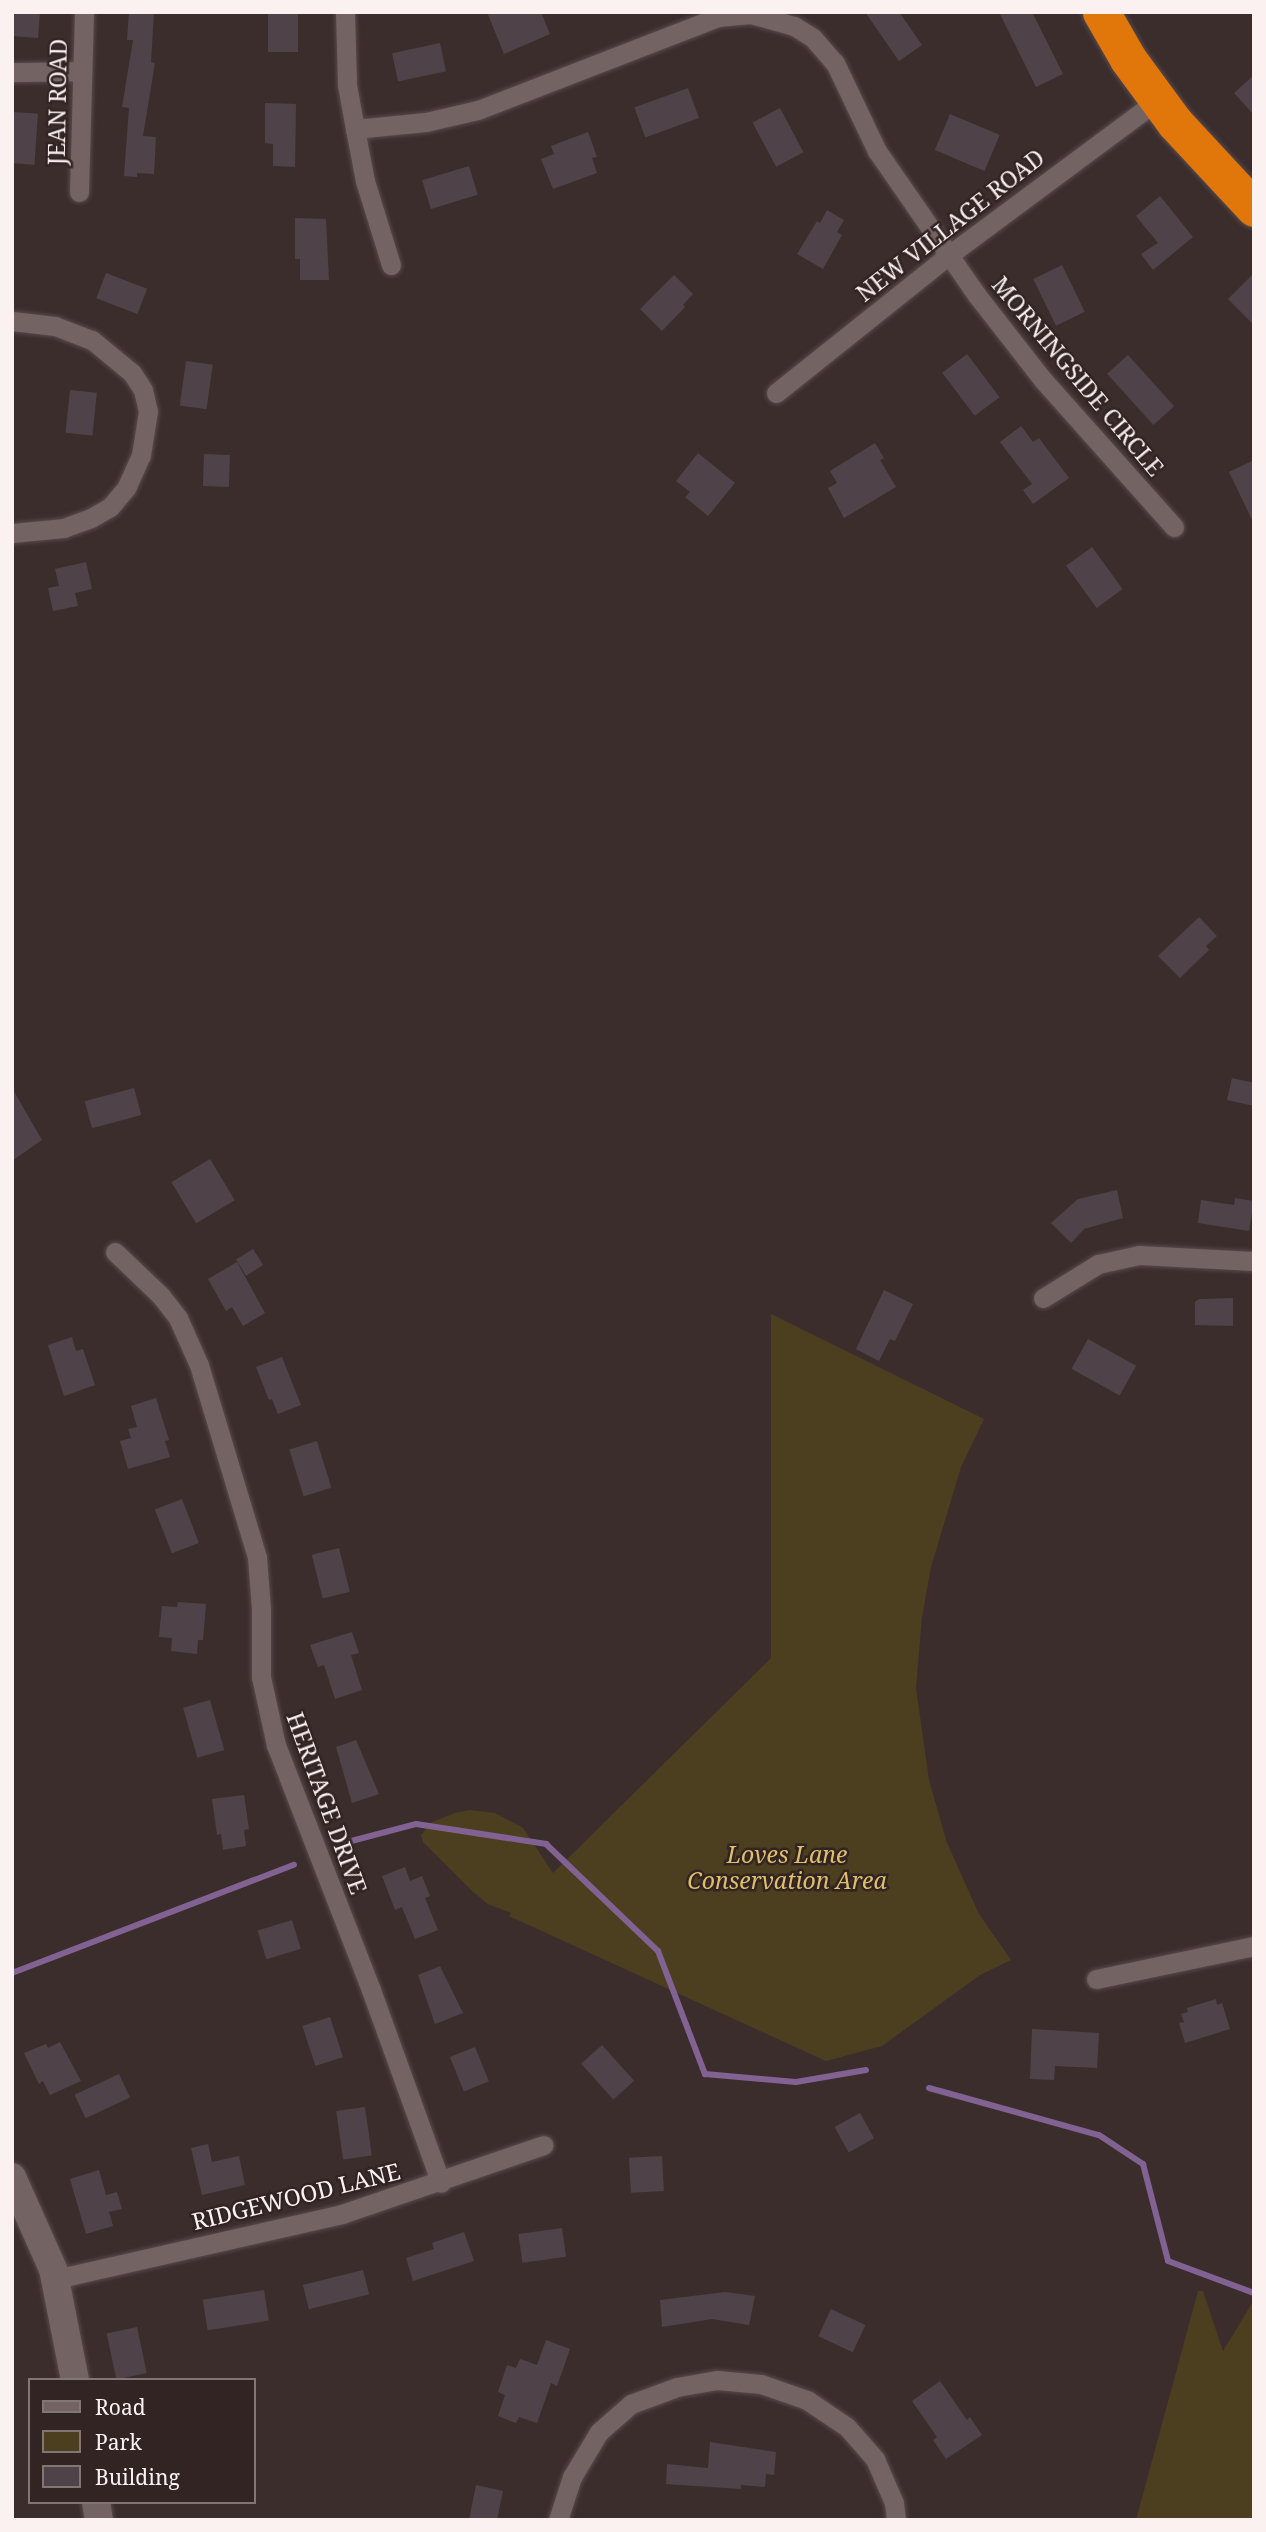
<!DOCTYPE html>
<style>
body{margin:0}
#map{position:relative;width:1266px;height:2532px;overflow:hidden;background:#3c2d2d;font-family:"Noto Serif",serif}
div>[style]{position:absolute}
.green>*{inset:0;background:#4b3f20}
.stream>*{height:6px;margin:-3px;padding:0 3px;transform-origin:3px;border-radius:3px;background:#826292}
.building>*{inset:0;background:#504249;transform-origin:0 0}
.roads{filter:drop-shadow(0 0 2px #574b4a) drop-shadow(0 0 2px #574b4a)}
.street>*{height:19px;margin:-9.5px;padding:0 9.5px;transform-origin:9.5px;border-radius:9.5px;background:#746363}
.secondary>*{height:28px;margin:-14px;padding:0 14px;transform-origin:14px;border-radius:14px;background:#746363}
.highway>*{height:37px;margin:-18.5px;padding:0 18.5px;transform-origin:18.5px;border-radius:18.5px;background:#e1770a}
span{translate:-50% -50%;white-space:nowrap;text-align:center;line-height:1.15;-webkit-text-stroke:5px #322423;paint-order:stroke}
.street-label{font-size:23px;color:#fbf1f0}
.park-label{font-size:23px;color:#debf6a;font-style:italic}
.frame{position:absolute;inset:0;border:14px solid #fbf1f0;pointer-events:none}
.legend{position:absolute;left:28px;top:2378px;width:228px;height:126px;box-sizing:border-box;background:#322423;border:2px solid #827675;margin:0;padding:9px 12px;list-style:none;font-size:21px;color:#fbf1f0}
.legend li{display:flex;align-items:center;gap:14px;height:35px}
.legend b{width:35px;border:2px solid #827675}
</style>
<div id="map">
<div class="green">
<i style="clip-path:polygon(771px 1314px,984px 1419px,961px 1467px,931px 1567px,922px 1617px,916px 1688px,929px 1780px,947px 1843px,979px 1914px,1011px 1960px,980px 1975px,882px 2046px,826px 2061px,509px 1916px,511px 1913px,488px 1904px,472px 1891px,423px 1842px,421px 1835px,432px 1822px,455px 1813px,469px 1810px,495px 1813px,523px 1828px,553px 1873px,771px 1658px)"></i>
<i style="clip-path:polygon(1198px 2291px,1203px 2291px,1223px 2351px,1254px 2300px,1254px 2520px,1136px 2520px)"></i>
</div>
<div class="stream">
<i style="left:340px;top:1844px;width:79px;rotate:-14.7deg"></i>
<i style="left:416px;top:1824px;width:132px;rotate:8.7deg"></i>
<i style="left:546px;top:1844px;width:155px;rotate:43.7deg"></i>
<i style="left:658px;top:1951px;width:132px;rotate:69.1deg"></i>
<i style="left:705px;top:2074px;width:91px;rotate:5deg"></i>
<i style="left:796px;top:2082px;width:71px;rotate:-9.7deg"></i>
<i style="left:12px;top:1973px;width:302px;rotate:-21deg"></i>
<i style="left:929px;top:2088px;width:176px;rotate:15.5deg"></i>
<i style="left:1099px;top:2135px;width:53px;rotate:33.4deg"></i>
<i style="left:1143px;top:2164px;width:100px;rotate:75.5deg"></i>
<i style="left:1168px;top:2261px;width:92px;rotate:20.4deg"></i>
</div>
<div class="building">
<i style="clip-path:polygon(12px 12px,40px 12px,38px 38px,12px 36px)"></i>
<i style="clip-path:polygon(129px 12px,154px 12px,151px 62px,155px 63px,143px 136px,156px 137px,154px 174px,137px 173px,137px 177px,124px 176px,129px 108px,122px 107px,133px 40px,127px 40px)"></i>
<i style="left:268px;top:12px;width:30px;height:40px"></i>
<i style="clip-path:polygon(487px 12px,541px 12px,550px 34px,504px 54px)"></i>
<i style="clip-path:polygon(865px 12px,899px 12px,922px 45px,899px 61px)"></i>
<i style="clip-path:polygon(999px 12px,1032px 12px,1063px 74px,1036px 87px)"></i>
<i style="left:440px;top:43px;width:29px;height:49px;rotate:78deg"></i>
<i style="clip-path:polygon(1254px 75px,1254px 115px,1234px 93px)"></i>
<i style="left:688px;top:88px;width:32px;height:57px;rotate:70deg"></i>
<i style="clip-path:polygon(265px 103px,296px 104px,295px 167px,273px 166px,273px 144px,265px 143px)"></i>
<i style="left:780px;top:108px;width:50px;height:31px;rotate:62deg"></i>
<i style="left:12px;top:112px;width:26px;height:51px;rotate:4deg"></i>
<i style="left:950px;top:114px;width:54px;height:39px;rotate:23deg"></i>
<i style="clip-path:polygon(588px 132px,597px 157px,592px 158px,597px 173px,553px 189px,541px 159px,554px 154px,551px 146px)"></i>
<i style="left:469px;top:166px;width:30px;height:49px;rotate:73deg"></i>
<i style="clip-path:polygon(1160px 196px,1193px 237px,1153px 270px,1141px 254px,1158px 243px,1136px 216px)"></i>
<i style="clip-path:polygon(827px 210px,844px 220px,837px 232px,842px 235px,823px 269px,797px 254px,817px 221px,820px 223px)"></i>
<i style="clip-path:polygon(295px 218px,326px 219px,329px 280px,300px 280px,300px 259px,295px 259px)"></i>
<i style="left:1062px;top:265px;width:52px;height:32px;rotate:64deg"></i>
<i style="left:106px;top:273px;width:44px;height:27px;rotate:21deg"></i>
<i style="clip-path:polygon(1254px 273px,1254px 325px,1228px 299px)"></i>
<i style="clip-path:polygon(674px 275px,693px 294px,683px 305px,685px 307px,662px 331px,640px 309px)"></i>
<i style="left:967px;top:354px;width:54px;height:31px;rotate:53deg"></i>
<i style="left:1128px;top:355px;width:69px;height:28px;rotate:48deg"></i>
<i style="left:186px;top:361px;width:27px;height:45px;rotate:8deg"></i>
<i style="left:70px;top:390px;width:27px;height:43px;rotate:6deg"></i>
<i style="clip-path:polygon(1021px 426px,1033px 442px,1039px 438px,1069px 478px,1033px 504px,1023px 490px,1032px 484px,1000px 442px)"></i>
<i style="clip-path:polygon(875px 443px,884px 458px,880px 460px,896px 487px,844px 518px,828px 488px,837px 483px,830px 471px)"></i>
<i style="clip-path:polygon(698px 453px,735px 483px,708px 516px,685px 497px,690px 492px,676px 481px)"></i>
<i style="left:204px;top:454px;width:26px;height:32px;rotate:2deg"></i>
<i style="clip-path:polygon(1254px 460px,1254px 524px,1229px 472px)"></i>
<i style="left:1092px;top:547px;width:52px;height:32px;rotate:54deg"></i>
<i style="clip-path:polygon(86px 562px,92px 589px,75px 593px,78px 606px,53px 611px,48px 588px,59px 586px,55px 569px)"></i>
<i style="clip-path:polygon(1199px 917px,1217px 936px,1206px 946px,1209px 950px,1180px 978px,1158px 956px)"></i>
<i style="clip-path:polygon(1232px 1078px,1254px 1083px,1254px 1106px,1227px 1100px)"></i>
<i style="clip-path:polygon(12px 1088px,42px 1140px,12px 1161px)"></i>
<i style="left:134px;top:1088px;width:28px;height:51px;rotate:75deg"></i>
<i style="left:210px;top:1159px;width:48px;height:45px;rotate:59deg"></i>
<i style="clip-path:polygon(1117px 1190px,1123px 1218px,1084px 1229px,1071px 1243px,1051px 1223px,1078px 1199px)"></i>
<i style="clip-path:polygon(1235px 1198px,1254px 1201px,1249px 1231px,1198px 1223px,1201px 1200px,1234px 1205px)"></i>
<i style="left:253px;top:1249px;width:19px;height:20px;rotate:58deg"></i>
<i style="clip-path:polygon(237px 1262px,265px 1313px,243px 1326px,232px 1307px,226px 1311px,208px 1279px)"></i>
<i style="clip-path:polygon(884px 1290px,913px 1304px,895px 1341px,890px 1339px,879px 1361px,856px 1349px)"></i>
<i style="clip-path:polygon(1233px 1298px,1233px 1326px,1195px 1325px,1195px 1302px,1199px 1299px)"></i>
<i style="clip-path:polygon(72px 1337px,76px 1351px,83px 1349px,95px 1385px,64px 1396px,48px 1345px)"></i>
<i style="left:1088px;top:1339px;width:55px;height:34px;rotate:29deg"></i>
<i style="clip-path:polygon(282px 1357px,301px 1405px,278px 1414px,272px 1399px,269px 1400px,256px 1367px)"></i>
<i style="clip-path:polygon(156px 1398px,169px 1440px,165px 1441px,170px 1457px,128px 1469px,120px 1441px,131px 1438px,128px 1429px,137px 1427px,131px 1406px)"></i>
<i style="left:317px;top:1441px;width:49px;height:29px;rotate:73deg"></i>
<i style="left:182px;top:1499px;width:47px;height:29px;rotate:69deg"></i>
<i style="left:339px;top:1548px;width:45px;height:28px;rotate:76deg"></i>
<i style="clip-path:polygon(178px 1602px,206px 1604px,203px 1640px,198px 1640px,197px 1654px,171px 1651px,172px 1638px,159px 1637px,162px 1606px,177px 1607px)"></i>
<i style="clip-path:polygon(352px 1632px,359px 1653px,351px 1655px,362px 1690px,335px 1699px,324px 1665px,318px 1667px,310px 1645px)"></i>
<i style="left:210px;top:1700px;width:52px;height:28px;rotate:74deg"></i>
<i style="clip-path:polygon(356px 1740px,379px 1794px,352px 1803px,336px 1747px)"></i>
<i style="clip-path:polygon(244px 1795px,249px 1829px,244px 1830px,246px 1846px,223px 1850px,221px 1834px,217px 1835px,212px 1799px)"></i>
<i style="clip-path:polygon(405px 1867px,410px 1881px,422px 1876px,430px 1896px,425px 1898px,438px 1930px,415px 1939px,402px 1907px,395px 1910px,382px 1876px)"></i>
<i style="left:292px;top:1920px;width:30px;height:36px;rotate:73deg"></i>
<i style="clip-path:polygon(440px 1966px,463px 2013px,435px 2024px,418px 1975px)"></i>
<i style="clip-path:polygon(1216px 1999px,1217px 2005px,1222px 2003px,1230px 2029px,1185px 2043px,1179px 2023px,1184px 2022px,1181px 2014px,1188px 2012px,1187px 2008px)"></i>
<i style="left:330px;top:2017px;width:42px;height:29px;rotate:72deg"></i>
<i style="clip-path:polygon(1032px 2029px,1099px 2033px,1097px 2068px,1055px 2066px,1054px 2080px,1030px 2079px)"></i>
<i style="clip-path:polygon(60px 2042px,81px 2081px,50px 2095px,43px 2081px,39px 2084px,24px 2053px,46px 2044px,48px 2048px)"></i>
<i style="left:602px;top:2045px;width:48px;height:28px;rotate:48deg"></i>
<i style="left:475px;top:2047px;width:37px;height:27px;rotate:68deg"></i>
<i style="left:119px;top:2074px;width:26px;height:49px;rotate:65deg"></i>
<i style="left:365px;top:2107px;width:49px;height:29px;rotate:82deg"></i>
<i style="left:860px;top:2113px;width:29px;height:29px;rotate:61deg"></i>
<i style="clip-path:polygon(208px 2144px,212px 2162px,239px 2156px,245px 2185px,202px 2195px,191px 2148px)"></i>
<i style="left:662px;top:2156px;width:35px;height:33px;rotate:87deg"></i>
<i style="clip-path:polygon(99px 2170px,106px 2195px,117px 2192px,122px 2209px,109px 2212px,113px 2226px,86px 2234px,70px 2179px)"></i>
<i style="left:562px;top:2228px;width:29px;height:44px;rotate:82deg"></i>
<i style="clip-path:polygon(464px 2232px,474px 2261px,413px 2281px,406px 2258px,434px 2249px,432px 2243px)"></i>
<i style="left:363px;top:2270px;width:25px;height:62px;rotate:76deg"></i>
<i style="left:264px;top:2290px;width:31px;height:62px;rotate:81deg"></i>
<i style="clip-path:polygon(725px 2292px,755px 2296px,749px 2325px,712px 2319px,662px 2327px,660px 2300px)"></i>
<i style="left:831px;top:2309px;width:38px;height:30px;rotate:25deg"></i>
<i style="left:137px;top:2327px;width:47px;height:31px;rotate:78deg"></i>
<i style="clip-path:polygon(546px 2340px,570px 2349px,557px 2386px,551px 2383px,537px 2423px,519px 2417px,516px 2423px,498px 2416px,505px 2395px,498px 2392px,507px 2365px,516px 2368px,520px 2359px,537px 2365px)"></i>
<i style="clip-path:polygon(940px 2381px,967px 2420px,970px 2417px,982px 2435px,946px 2459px,933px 2440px,937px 2437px,912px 2401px)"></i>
<i style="clip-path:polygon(710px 2442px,776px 2452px,774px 2475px,766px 2474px,765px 2487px,741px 2485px,741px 2489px,666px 2484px,667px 2464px,708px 2468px)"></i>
<i style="clip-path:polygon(476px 2485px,503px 2491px,497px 2520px,469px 2520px)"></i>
</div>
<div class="roads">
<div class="street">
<i style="left:345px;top:12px;width:73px;rotate:88.4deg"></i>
<i style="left:347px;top:85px;width:45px;rotate:79.7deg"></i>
<i style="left:355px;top:129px;width:53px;rotate:79.1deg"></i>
<i style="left:365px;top:181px;width:88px;rotate:72.8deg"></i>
<i style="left:12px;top:72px;width:70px;rotate:-0.8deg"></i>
<i style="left:355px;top:129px;width:71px;rotate:-5.6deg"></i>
<i style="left:426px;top:122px;width:53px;rotate:-13deg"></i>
<i style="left:478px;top:110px;width:257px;rotate:-21.2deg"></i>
<i style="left:718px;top:17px;width:33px;rotate:-5deg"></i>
<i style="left:751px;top:14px;width:45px;rotate:15.6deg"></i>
<i style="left:794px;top:26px;width:22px;rotate:32deg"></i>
<i style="left:813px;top:38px;width:33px;rotate:49deg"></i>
<i style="left:835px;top:63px;width:98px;rotate:64.5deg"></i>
<i style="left:877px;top:151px;width:174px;rotate:55.3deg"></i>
<i style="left:976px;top:294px;width:109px;rotate:52.1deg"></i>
<i style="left:1043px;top:380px;width:197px;rotate:48.3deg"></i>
<i style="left:79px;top:192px;width:180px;rotate:-88.4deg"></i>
<i style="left:12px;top:321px;width:43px;rotate:6.6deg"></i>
<i style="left:55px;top:326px;width:40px;rotate:21deg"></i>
<i style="left:92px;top:340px;width:52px;rotate:39.5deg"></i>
<i style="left:132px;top:373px;width:20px;rotate:57deg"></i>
<i style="left:143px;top:390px;width:22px;rotate:77deg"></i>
<i style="left:148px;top:411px;width:45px;rotate:99deg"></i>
<i style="left:141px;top:455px;width:35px;rotate:114deg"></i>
<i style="left:127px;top:487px;width:26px;rotate:130deg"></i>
<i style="left:110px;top:507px;width:22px;rotate:150deg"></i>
<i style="left:91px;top:518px;width:29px;rotate:160deg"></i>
<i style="left:64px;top:528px;width:52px;rotate:174.5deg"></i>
<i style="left:776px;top:393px;width:221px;rotate:-38.6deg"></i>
<i style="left:949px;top:255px;width:260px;rotate:-36.6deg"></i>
<i style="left:115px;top:1252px;width:64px;rotate:43.7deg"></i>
<i style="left:161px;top:1296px;width:28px;rotate:52deg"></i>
<i style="left:178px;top:1318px;width:51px;rotate:65.9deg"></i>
<i style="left:199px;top:1365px;width:201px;rotate:73.2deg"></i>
<i style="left:257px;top:1557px;width:52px;rotate:85.6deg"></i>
<i style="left:261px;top:1609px;width:68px;rotate:90deg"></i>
<i style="left:261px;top:1677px;width:70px;rotate:77.6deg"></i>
<i style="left:276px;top:1745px;width:263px;rotate:68.8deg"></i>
<i style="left:371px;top:1990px;width:205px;rotate:70.1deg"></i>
<i style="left:1043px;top:1298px;width:65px;rotate:-31.7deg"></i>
<i style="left:1098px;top:1264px;width:42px;rotate:-12.4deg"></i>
<i style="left:1139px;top:1255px;width:115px;rotate:3deg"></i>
<i style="left:1096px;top:1979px;width:161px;rotate:-11.8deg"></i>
<i style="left:56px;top:2279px;width:293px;rotate:-12.8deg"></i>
<i style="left:342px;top:2214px;width:213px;rotate:-18.9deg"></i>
<i style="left:558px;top:2520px;width:45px;rotate:-72deg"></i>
<i style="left:572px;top:2477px;width:52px;rotate:-59deg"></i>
<i style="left:599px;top:2432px;width:43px;rotate:-41.2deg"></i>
<i style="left:631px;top:2404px;width:49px;rotate:-20.3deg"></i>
<i style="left:677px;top:2387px;width:41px;rotate:-9.9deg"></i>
<i style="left:717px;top:2380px;width:44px;rotate:5.2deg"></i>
<i style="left:761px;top:2384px;width:49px;rotate:19.2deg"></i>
<i style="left:807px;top:2400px;width:48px;rotate:34deg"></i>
<i style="left:847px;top:2427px;width:43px;rotate:48.8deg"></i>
<i style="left:875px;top:2459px;width:48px;rotate:66.6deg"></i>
<i style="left:894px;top:2503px;width:17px;rotate:83deg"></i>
</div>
<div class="secondary">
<i style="left:12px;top:2177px;width:101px;rotate:66deg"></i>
<i style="left:53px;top:2269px;width:113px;rotate:78.8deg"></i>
<i style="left:96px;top:2502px;width:18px;rotate:81deg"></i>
</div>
<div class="highway">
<i style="left:1101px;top:12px;width:54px;rotate:60.1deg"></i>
<i style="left:1128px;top:59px;width:79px;rotate:53.7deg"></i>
<i style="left:1175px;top:123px;width:116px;rotate:47.1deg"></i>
</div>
</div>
<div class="street-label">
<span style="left:57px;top:102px;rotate:-89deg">JEAN ROAD</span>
<span style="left:950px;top:225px;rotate:-38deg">NEW VILLAGE ROAD</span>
<span style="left:1078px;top:376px;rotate:50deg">MORNINGSIDE CIRCLE</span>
<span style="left:327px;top:1803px;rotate:70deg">HERITAGE DRIVE</span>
<span style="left:296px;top:2196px;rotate:-14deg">RIDGEWOOD LANE</span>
</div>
<div class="park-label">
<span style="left:787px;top:1867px">Loves Lane<br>Conservation Area</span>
</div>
<div class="frame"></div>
<ul class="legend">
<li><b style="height:9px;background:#746363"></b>Road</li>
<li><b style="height:19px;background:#4b3f20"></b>Park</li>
<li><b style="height:19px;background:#504249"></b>Building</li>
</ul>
</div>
